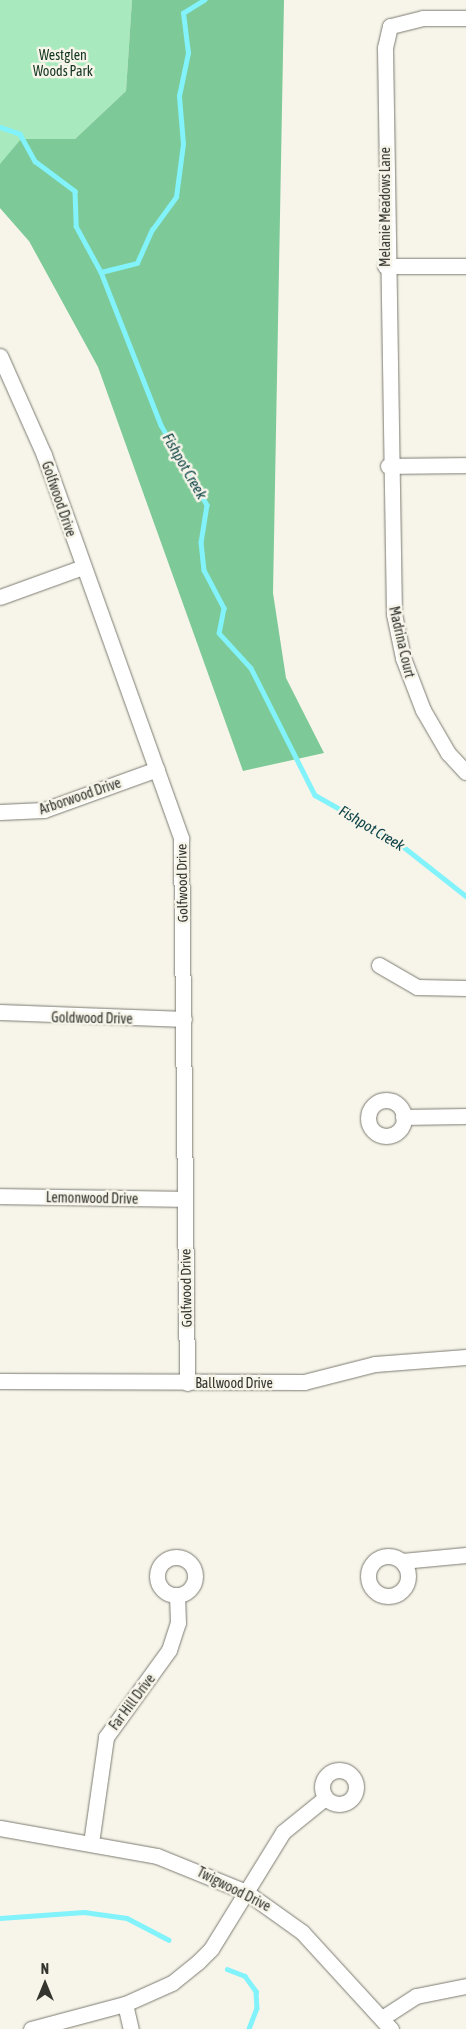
<!DOCTYPE html>
<style>
body{margin:0}
#map{position:relative;width:466px;height:2029px;overflow:hidden;background:#f7f5ea;font-family:"Asap Condensed",sans-serif}
div>[style]{position:absolute}
.green>*{inset:0;background:#a8e9bd}
.forest>*{inset:0;background:#7ec998}
.stream>*{height:4.5px;margin:-2.25px;padding:0 2.25px;transform-origin:2.25px;border-radius:2.25px;background:#82f2fb}
.roads{filter:drop-shadow(0 0 1px #7d7b71) drop-shadow(0 0 1px #7d7b71)}
.street>*{height:15px;margin:-7.5px;padding:0 7.5px;transform-origin:7.5px;border-radius:7.5px;background:#fff}
.street>.ring{margin:-7.5px;padding:0;box-sizing:content-box;background:none;border:15px solid #fff;border-radius:50%}
span{translate:-50% -50%;white-space:nowrap;text-align:center;line-height:1.15;-webkit-text-stroke:5px #f7f5ea;paint-order:stroke}
.park-label{font-size:14px;color:#133420}
.street-label{font-size:14px;color:#353530}
.water-label{font-size:15px;color:#0e4347;font-style:italic}
.north{position:absolute;left:20px;top:1959px;width:50px;height:50px;-webkit-text-stroke:4px #f7f5ea;paint-order:stroke;rotate:0deg;font-size:14px;font-weight:700;line-height:20px;text-align:center;color:#353530}
.north::after{content:'';display:block;margin:auto;width:18px;height:22px;background:#353530;clip-path:polygon(50% 0,100% 100%,50% 72%,0 100%)}
</style>
<div id="map">
<div class="green">
<i style="clip-path:polygon(0 0,132px 0,126px 91px,75px 139px,29px 241px,0 208px)"></i>
</div>
<div class="forest">
<i style="clip-path:polygon(132px 0,284px 0,273px 593px,286px 678px,324px 753px,243px 771px,98px 367px,29px 241px,0 208px,0 164px,21px 139px,75px 139px,126px 91px)"></i>
</div>
<div class="stream">
<i style="left:0;top:127px;width:21px;rotate:19deg"></i>
<i style="left:20px;top:134px;width:31px;rotate:61deg"></i>
<i style="left:35px;top:161px;width:50px;rotate:36.9deg"></i>
<i style="left:75px;top:191px;width:35px;rotate:88deg"></i>
<i style="left:76px;top:226px;width:52px;rotate:61.5deg"></i>
<i style="left:101px;top:272px;width:164px;rotate:68.6deg"></i>
<i style="left:161px;top:425px;width:92px;rotate:60.1deg"></i>
<i style="left:207px;top:505px;width:37px;rotate:99deg"></i>
<i style="left:201px;top:542px;width:28px;rotate:84deg"></i>
<i style="left:204px;top:570px;width:43px;rotate:62.2deg"></i>
<i style="left:224px;top:608px;width:25px;rotate:101deg"></i>
<i style="left:219px;top:633px;width:47px;rotate:47.6deg"></i>
<i style="left:251px;top:668px;width:142px;rotate:63.3deg"></i>
<i style="left:315px;top:795px;width:92px;rotate:29.4deg"></i>
<i style="left:395px;top:840px;width:90px;rotate:38.3deg"></i>
<i style="left:101px;top:272px;width:37px;rotate:-14deg"></i>
<i style="left:137px;top:263px;width:36px;rotate:-66deg"></i>
<i style="left:152px;top:230px;width:41px;rotate:-54deg"></i>
<i style="left:176px;top:197px;width:53px;rotate:-82.5deg"></i>
<i style="left:183px;top:144px;width:48px;rotate:-94.8deg"></i>
<i style="left:179px;top:96px;width:44px;rotate:-78.2deg"></i>
<i style="left:188px;top:53px;width:40px;rotate:-97.1deg"></i>
<i style="left:183px;top:13px;width:25px;rotate:-32deg"></i>
<i style="left:0;top:1918px;width:84px;rotate:-4.1deg"></i>
<i style="left:84px;top:1912px;width:43px;rotate:7.9deg"></i>
<i style="left:127px;top:1918px;width:47px;rotate:27.6deg"></i>
<i style="left:227px;top:1969px;width:19px;rotate:21deg"></i>
<i style="left:245px;top:1976px;width:19px;rotate:54deg"></i>
<i style="left:256px;top:1991px;width:17px;rotate:87deg"></i>
<i style="left:257px;top:2008px;width:22px;rotate:111deg"></i>
</div>
<div class="roads">
<div class="street">
<i style="left:466px;top:18px;width:43px;rotate:180deg"></i>
<i style="left:423px;top:18px;width:34px;rotate:166deg"></i>
<i style="left:390px;top:26px;width:23px;rotate:103deg"></i>
<i style="left:385px;top:48px;width:566px;rotate:89.09deg"></i>
<i style="left:394px;top:614px;width:45px;rotate:78.4deg"></i>
<i style="left:403px;top:658px;width:56px;rotate:69deg"></i>
<i style="left:423px;top:710px;width:50px;rotate:59.8deg"></i>
<i style="left:448px;top:753px;width:26px;rotate:47deg"></i>
<i style="left:385px;top:266px;width:81px"></i>
<i style="left:0;top:356px;width:108px;rotate:66deg"></i>
<i style="left:44px;top:455px;width:407px;rotate:70.3deg"></i>
<i style="left:181px;top:838px;width:545px;rotate:89.37deg"></i>
<i style="left:388px;top:466px;width:78px;rotate:-0.7deg"></i>
<i style="left:0;top:597px;width:88px;rotate:-19.9deg"></i>
<i style="left:0;top:812px;width:44px;rotate:-2.6deg"></i>
<i style="left:44px;top:810px;width:120px;rotate:-19.9deg"></i>
<i style="left:379px;top:965px;width:44px;rotate:30.1deg"></i>
<i style="left:417px;top:987px;width:49px;rotate:1.2deg"></i>
<i style="left:0;top:1012px;width:184px;rotate:2.2deg"></i>
<i class="ring" style="left:368px;top:1100px;width:21px;height:21px"></i>
<i style="left:403px;top:1117px;width:63px;rotate:-0.9deg"></i>
<i style="left:0;top:1196px;width:185px;rotate:0.9deg"></i>
<i style="left:0;top:1381px;width:304px;rotate:0.2deg"></i>
<i style="left:304px;top:1382px;width:73px;rotate:-14.2deg"></i>
<i style="left:375px;top:1364px;width:91px;rotate:-4.4deg"></i>
<i class="ring" style="left:368px;top:1556px;width:25px;height:25px"></i>
<i class="ring" style="left:157px;top:1557px;width:23px;height:23px"></i>
<i style="left:402px;top:1561px;width:64px;rotate:-5.4deg"></i>
<i class="ring" style="left:322px;top:1770px;width:19px;height:19px"></i>
<i style="left:0;top:1828px;width:159px;rotate:10.1deg"></i>
<i style="left:157px;top:1856px;width:96px;rotate:22deg"></i>
<i style="left:246px;top:1892px;width:69px;rotate:35.5deg"></i>
<i style="left:302px;top:1932px;width:132px;rotate:47.5deg"></i>
<i style="left:91px;top:1843px;width:107px;rotate:-81.9deg"></i>
<i style="left:106px;top:1737px;width:107px;rotate:-54.1deg"></i>
<i style="left:169px;top:1650px;width:28px;rotate:-72deg"></i>
<i style="left:178px;top:1623px;width:28px;rotate:-92deg"></i>
<i style="left:125px;top:2004px;width:26px;rotate:77deg"></i>
<i style="left:382px;top:2018px;width:40px;rotate:-32.9deg"></i>
<i style="left:416px;top:1996px;width:51px;rotate:-11.3deg"></i>
<i style="left:31px;top:2029px;width:97px;rotate:-14.9deg"></i>
<i style="left:125px;top:2004px;width:51px;rotate:-24.1deg"></i>
<i style="left:172px;top:1983px;width:33px;rotate:-39deg"></i>
<i style="left:198px;top:1962px;width:18px;rotate:-45deg"></i>
<i style="left:211px;top:1949px;width:137px;rotate:-58.4deg"></i>
<i style="left:283px;top:1832px;width:54px;rotate:-39deg"></i>
</div>
</div>
<div class="park-label">
<span style="left:63px;top:63px">Westglen<br>Woods Park</span>
</div>
<div class="street-label">
<span style="left:385px;top:207px;rotate:-90deg">Melanie Meadows Lane</span>
<span style="left:59px;top:499px;rotate:71deg">Golfwood Drive</span>
<span style="left:402px;top:642px;rotate:77deg">Madrina Court</span>
<span style="left:80px;top:796px;rotate:-19deg">Arborwood Drive</span>
<span style="left:182px;top:883px;rotate:-91deg">Golfwood Drive</span>
<span style="left:92px;top:1018px;rotate:1deg">Goldwood Drive</span>
<span style="left:92px;top:1198px;rotate:1deg">Lemonwood Drive</span>
<span style="left:186px;top:1288px;rotate:-91deg">Golfwood Drive</span>
<span style="left:234px;top:1383px">Ballwood Drive</span>
<span style="left:132px;top:1702px;rotate:-53deg">Far Hill Drive</span>
<span style="left:234px;top:1889px;rotate:27deg">Twigwood Drive</span>
</div>
<div class="water-label">
<span style="left:185px;top:466px;rotate:60deg">Fishpot Creek</span>
<span style="left:372px;top:828px;rotate:31deg">Fishpot Creek</span>
</div>
<div class="north">N</div>
</div>
